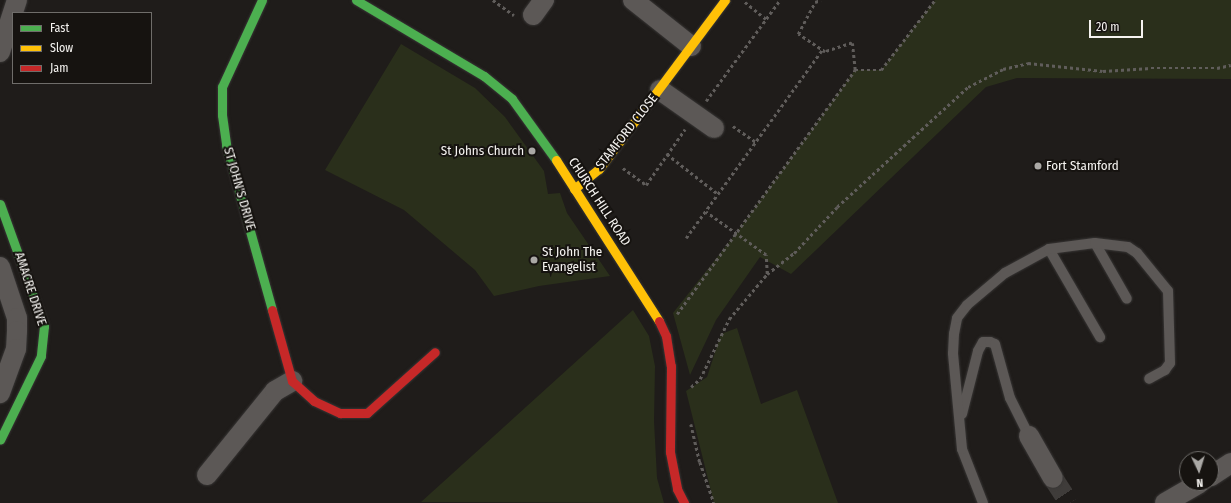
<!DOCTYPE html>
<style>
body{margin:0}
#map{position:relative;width:1231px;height:503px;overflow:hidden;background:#1f1c1a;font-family:"Fira Sans Condensed",sans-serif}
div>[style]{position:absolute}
.green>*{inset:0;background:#2a2f1b}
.street-tunnel>*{height:20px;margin-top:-10px;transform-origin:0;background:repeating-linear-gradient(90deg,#3f3c3a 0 20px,transparent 0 30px)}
.path>*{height:2.5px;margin-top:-1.25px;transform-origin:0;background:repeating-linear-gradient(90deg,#605d5b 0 3px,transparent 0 6px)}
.roads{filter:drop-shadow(0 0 1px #383635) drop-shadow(0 0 1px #383635)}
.lane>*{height:10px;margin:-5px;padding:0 5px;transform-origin:5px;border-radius:5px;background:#5c5856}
.street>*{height:20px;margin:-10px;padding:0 10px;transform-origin:10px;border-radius:10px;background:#5c5856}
.fast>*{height:9px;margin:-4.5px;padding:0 4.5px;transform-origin:4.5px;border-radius:4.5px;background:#4caf50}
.slow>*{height:9px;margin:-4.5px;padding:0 4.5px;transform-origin:4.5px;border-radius:4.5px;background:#ffc107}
.jam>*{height:9px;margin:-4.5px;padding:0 4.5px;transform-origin:4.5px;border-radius:4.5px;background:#c62828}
.dots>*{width:11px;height:11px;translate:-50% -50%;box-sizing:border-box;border:2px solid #161310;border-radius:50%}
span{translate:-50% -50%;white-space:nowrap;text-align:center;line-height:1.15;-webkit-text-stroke:4px #161310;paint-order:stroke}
.street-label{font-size:13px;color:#f5f3f0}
.poi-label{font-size:13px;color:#f5f3f0}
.right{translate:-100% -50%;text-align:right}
.left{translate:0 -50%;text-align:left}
.legend{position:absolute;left:12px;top:12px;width:140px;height:72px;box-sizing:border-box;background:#161310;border:1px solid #6f6d6a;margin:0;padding:5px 7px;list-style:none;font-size:12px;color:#f5f3f0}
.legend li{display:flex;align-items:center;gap:8px;height:20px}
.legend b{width:20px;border:1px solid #6f6d6a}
.north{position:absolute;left:1179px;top:451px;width:40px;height:40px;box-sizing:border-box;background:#161310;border:1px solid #6f6d6a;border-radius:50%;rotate:176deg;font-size:11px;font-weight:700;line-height:16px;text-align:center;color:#f5f3f0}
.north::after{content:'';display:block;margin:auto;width:14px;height:18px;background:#aaa8a5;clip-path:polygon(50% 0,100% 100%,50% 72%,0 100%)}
.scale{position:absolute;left:1089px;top:20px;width:54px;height:18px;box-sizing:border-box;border:2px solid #f5f3f0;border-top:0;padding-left:5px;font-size:12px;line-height:14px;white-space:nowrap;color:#f5f3f0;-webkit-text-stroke:3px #161310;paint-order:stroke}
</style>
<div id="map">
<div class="green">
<i style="clip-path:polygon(935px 0,1231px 0,1231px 79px,1017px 78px,986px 87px,791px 274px,760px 257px,716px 320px,690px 375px,673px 313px,737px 232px,855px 70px,881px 70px)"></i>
<i style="clip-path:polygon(401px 44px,475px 88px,505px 117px,544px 171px,548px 194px,560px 193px,567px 213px,610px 276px,539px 286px,494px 296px,475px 270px,404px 210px,325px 170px)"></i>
<i style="clip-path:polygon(633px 310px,649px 336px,655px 366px,654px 421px,657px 478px,664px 503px,421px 502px)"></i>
<i style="clip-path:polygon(737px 328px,761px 404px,797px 390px,838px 503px,714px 503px,686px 391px,707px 377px,721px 334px)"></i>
</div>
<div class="street-tunnel">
<i style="left:1053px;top:478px;width:30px;rotate:57deg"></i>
</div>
<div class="path">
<i style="left:493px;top:0;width:26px;rotate:36deg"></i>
<i style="left:745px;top:2px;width:27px;rotate:39deg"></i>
<i style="left:855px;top:70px;width:26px"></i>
<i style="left:881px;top:70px;width:88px;rotate:-52.4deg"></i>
<i style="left:706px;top:101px;width:125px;rotate:-53.8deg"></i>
<i style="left:733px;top:126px;width:28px;rotate:35deg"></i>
<i style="left:667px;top:154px;width:65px;rotate:38.1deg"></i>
<i style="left:623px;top:168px;width:29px;rotate:36deg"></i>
<i style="left:646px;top:185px;width:68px;rotate:-55.1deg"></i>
<i style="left:686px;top:238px;width:232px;rotate:-54.1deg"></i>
<i style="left:767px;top:274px;width:34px;rotate:-38deg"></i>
<i style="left:794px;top:253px;width:63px;rotate:-46.9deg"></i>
<i style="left:837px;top:207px;width:178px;rotate:-42.5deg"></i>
<i style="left:968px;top:87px;width:39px;rotate:-27deg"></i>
<i style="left:1003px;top:69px;width:26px;rotate:-13deg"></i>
<i style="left:1028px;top:63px;width:75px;rotate:6.1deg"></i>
<i style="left:1103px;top:71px;width:48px;rotate:-3.6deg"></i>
<i style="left:1151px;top:68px;width:66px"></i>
<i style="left:1217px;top:68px;width:14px;rotate:-12deg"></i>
<i style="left:677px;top:314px;width:302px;rotate:-53.9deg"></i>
<i style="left:855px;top:70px;width:27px;rotate:-96deg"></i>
<i style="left:852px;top:43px;width:28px;rotate:162deg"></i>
<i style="left:825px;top:52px;width:32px;rotate:-146deg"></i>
<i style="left:798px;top:34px;width:36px;rotate:-62deg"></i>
<i style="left:815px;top:2px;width:6px;rotate:-18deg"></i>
<i style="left:691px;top:387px;width:12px;rotate:-42deg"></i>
<i style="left:700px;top:379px;width:67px;rotate:-64.2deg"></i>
<i style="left:729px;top:319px;width:59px;rotate:-49.8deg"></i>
<i style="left:767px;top:274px;width:19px;rotate:-93deg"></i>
<i style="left:766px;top:255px;width:74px;rotate:-144.4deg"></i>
<i style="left:691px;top:424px;width:39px;rotate:77deg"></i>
<i style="left:700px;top:462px;width:43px;rotate:71.1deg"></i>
</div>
<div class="roads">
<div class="lane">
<i style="left:1095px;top:243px;width:64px;rotate:60.3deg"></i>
<i style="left:1049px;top:249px;width:102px;rotate:59.9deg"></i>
<i style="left:962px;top:414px;width:65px;rotate:-75.7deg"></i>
<i style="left:978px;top:351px;width:10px;rotate:-61deg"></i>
<i style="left:983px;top:342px;width:7px"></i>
<i style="left:990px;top:342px;width:5px;rotate:22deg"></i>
<i style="left:995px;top:344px;width:56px;rotate:74.5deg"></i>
<i style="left:1010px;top:398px;width:42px;rotate:63.4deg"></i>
<i style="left:983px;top:503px;width:58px;rotate:-111.3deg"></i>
<i style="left:962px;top:449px;width:96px;rotate:-95.4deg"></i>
<i style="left:953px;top:353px;width:19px;rotate:-87deg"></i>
<i style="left:954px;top:334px;width:16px;rotate:-79deg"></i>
<i style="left:957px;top:318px;width:16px;rotate:-52deg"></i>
<i style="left:967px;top:305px;width:50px;rotate:-40.1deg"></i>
<i style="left:1005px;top:273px;width:50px;rotate:-28.6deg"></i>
<i style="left:1049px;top:249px;width:46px;rotate:-7.4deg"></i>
<i style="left:1095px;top:243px;width:33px;rotate:7deg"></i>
<i style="left:1128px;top:247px;width:11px;rotate:34deg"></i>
<i style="left:1137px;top:253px;width:49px;rotate:50.8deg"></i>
<i style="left:1168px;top:291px;width:72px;rotate:88.4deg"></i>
<i style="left:1170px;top:363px;width:9px;rotate:126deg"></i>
<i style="left:1165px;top:370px;width:18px;rotate:151deg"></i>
</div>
<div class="street">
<i style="left:633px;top:0;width:74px;rotate:38.4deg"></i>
<i style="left:533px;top:15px;width:19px;rotate:-54deg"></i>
<i style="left:0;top:52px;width:55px;rotate:-71.9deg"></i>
<i style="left:660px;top:90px;width:66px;rotate:35.1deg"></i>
<i style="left:0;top:267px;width:54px;rotate:71.6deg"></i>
<i style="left:17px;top:318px;width:13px;rotate:90deg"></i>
<i style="left:17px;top:331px;width:18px;rotate:93deg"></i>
<i style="left:16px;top:349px;width:47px;rotate:110deg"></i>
<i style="left:1029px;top:436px;width:48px;rotate:60.3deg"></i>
<i style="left:207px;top:475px;width:108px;rotate:-51deg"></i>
<i style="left:275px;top:391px;width:20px;rotate:-30deg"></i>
<i style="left:1211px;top:476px;width:24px;rotate:-33deg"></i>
<i style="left:1165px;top:503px;width:39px;rotate:-30deg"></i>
</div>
<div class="fast">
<i style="left:262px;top:0;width:96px;rotate:114.7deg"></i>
<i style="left:222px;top:87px;width:28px;rotate:90deg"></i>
<i style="left:222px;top:115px;width:30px;rotate:82deg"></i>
<i style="left:226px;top:145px;width:171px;rotate:74.4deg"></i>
<i style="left:356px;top:0;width:149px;rotate:30.7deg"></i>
<i style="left:484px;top:76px;width:36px;rotate:39deg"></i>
<i style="left:512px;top:99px;width:75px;rotate:54.2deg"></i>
<i style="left:0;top:204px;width:130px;rotate:70.2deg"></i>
<i style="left:44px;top:326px;width:30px;rotate:96deg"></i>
<i style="left:41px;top:356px;width:93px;rotate:116deg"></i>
</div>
<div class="slow">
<i style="left:556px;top:160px;width:191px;rotate:57.4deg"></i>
<i style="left:574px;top:189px;width:32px;rotate:-39deg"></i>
<i style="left:599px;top:169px;width:211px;rotate:-53.3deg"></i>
</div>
<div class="jam">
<i style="left:272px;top:310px;width:74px;rotate:74.3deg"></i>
<i style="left:292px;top:381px;width:30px;rotate:42deg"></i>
<i style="left:314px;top:401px;width:29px;rotate:25deg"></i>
<i style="left:340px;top:413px;width:27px"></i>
<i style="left:367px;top:413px;width:91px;rotate:-41.9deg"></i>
<i style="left:659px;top:321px;width:17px;rotate:65deg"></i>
<i style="left:666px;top:336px;width:30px;rotate:81deg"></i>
<i style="left:671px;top:366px;width:86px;rotate:90.7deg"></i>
<i style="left:670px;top:452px;width:38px;rotate:79deg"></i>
<i style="left:677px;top:489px;width:16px;rotate:63deg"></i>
</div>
</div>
<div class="dots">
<i style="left:532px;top:151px;background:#aaa8a5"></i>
<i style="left:1038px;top:166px;background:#aaa8a5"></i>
<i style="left:534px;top:260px;background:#aaa8a5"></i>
</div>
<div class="street-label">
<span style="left:627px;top:132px;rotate:-52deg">STAMFORD CLOSE</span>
<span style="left:239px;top:189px;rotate:74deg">ST JOHN'S DRIVE</span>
<span style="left:599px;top:202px;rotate:57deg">CHURCH HILL ROAD</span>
<span style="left:30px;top:289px;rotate:72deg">AMACRE DRIVE</span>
</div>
<div class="poi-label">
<span class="right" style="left:524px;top:151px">St Johns Church</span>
<span class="left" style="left:1046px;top:166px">Fort Stamford</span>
<span class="left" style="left:542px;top:260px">St John The<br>Evangelist</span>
</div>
<ul class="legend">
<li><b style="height:5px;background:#4caf50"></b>Fast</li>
<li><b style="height:5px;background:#ffc107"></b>Slow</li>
<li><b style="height:5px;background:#c62828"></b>Jam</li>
</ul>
<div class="north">N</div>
<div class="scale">20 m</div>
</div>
